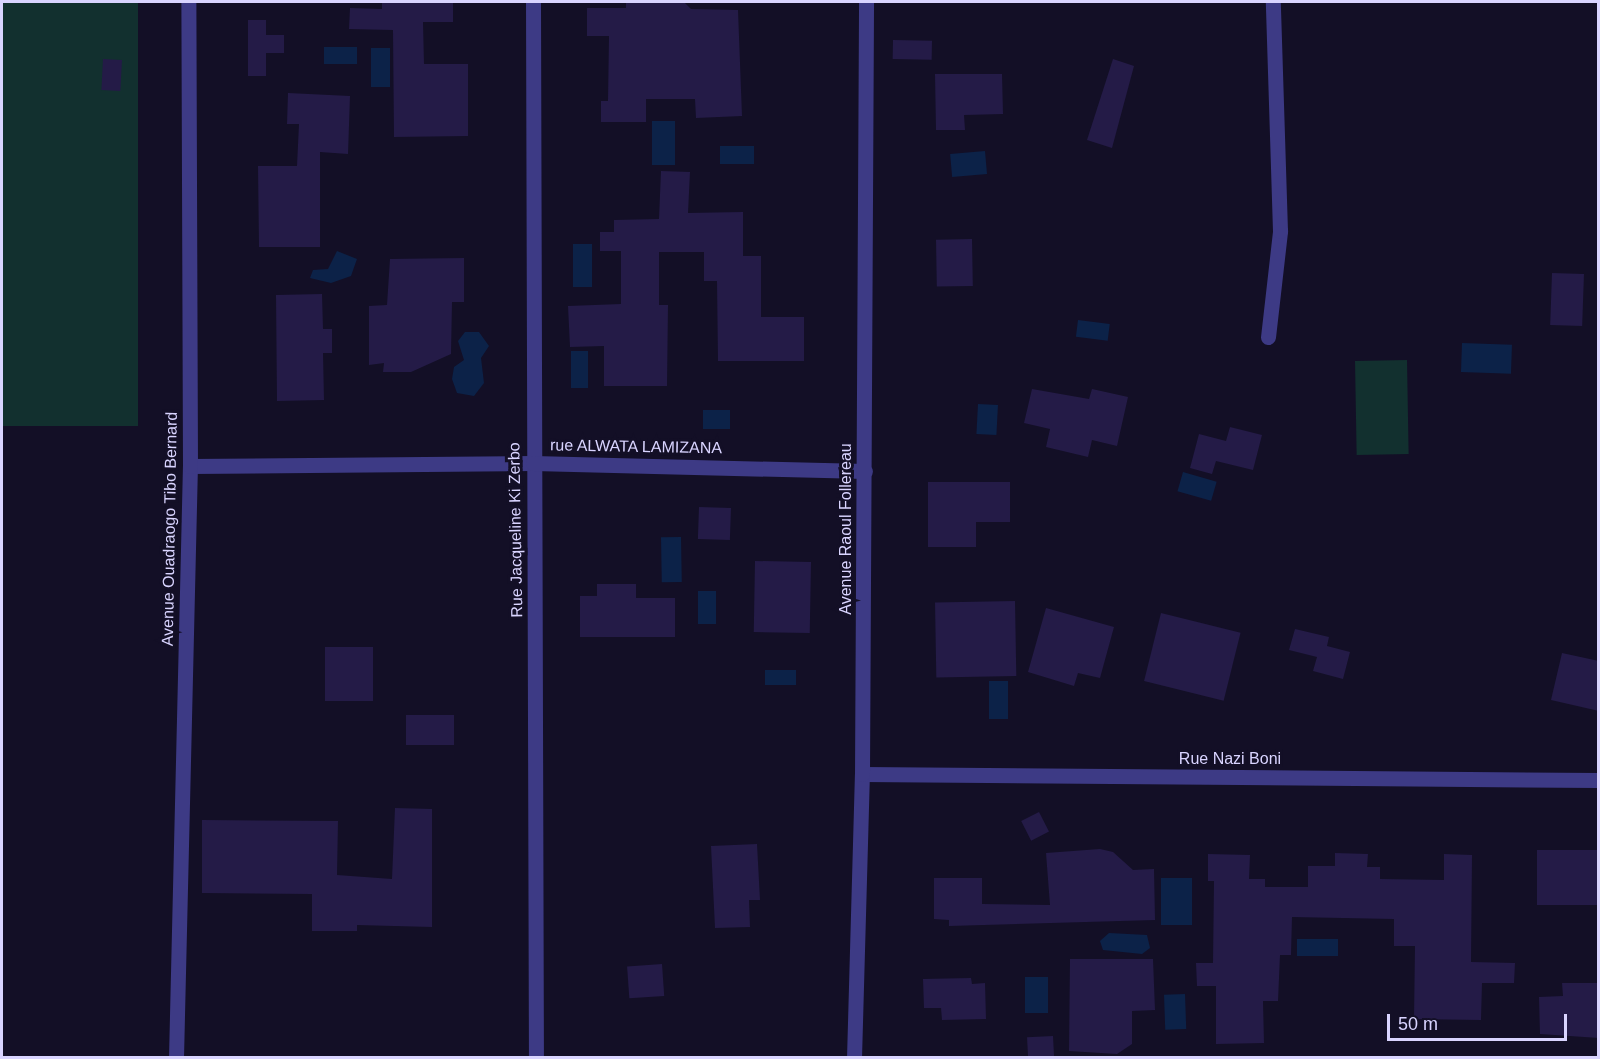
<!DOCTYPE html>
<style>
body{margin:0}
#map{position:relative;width:1600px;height:1059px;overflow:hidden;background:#130f26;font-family:Helvetica,sans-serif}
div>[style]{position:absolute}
.green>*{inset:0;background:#12302f;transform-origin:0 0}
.water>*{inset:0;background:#0c2248;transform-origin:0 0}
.building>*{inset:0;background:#241b47;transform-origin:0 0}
.street>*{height:15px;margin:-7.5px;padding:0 7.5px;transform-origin:7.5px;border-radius:7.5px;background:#3d3a85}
span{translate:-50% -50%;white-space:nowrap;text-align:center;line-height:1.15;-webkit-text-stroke:6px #130f26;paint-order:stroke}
.street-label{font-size:16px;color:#d9d4ff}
.frame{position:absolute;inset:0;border:3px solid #d9d4ff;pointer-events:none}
.scale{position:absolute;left:1387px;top:1014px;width:180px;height:27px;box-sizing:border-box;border:3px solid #d9d4ff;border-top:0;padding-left:8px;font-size:18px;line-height:21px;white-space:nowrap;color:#d9d4ff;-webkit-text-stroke:4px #130f26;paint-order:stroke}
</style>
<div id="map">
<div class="green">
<i style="left:2px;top:2px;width:136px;height:424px"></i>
<i style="left:1407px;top:360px;width:94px;height:52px;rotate:89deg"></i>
</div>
<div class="water">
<i style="left:357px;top:47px;width:17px;height:33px;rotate:90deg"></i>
<i style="left:371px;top:48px;width:19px;height:39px"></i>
<i style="left:652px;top:121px;width:23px;height:44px"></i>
<i style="left:720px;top:146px;width:34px;height:18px"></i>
<i style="left:985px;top:151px;width:23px;height:35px;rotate:85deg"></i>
<i style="left:573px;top:244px;width:19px;height:43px"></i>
<i style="clip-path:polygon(337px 251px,357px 259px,351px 276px,331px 283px,310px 278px,313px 270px,328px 269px)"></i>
<i style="left:1078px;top:320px;width:32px;height:17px;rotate:7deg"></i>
<i style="clip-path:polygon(465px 332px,479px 332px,489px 346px,481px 358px,484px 383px,474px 396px,457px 393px,452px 379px,454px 367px,464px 360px,458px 341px)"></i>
<i style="left:1462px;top:343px;width:50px;height:29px;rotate:2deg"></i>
<i style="left:571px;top:351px;width:17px;height:37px"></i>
<i style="left:978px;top:404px;width:20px;height:30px;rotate:3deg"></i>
<i style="left:703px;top:410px;width:27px;height:19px"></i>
<i style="left:1183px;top:472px;width:35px;height:20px;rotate:16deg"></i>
<i style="left:681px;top:537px;width:45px;height:20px;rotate:89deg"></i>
<i style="left:698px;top:591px;width:18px;height:33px"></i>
<i style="left:765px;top:670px;width:31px;height:15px"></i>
<i style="left:989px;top:681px;width:19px;height:38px"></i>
<i style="left:1161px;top:878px;width:31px;height:47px"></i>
<i style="clip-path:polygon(1109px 933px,1147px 935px,1150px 948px,1142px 954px,1103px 950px,1100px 941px)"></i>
<i style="left:1297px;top:939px;width:41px;height:17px"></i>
<i style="left:1025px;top:977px;width:23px;height:36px"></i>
<i style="left:1185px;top:994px;width:35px;height:21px;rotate:88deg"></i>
</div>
<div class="building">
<i style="clip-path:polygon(382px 2px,453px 2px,453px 22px,423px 22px,424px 64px,468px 64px,468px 136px,394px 137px,393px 30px,349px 29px,350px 8px,382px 9px)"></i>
<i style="clip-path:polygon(626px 2px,684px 2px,691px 9px,738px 10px,742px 116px,696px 118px,695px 99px,646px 99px,646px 122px,601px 122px,601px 101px,608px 101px,609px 36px,587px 36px,587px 8px,626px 8px)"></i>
<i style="clip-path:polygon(248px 20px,266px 20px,266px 35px,284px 35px,284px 53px,266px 53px,266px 76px,248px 76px)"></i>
<i style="left:893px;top:40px;width:39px;height:19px;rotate:1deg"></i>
<i style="left:103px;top:59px;width:19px;height:31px;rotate:3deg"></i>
<i style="clip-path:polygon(1113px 59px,1134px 66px,1112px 148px,1087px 140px)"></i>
<i style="clip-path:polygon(935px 74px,1002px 74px,1003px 114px,964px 115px,965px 130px,936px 130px)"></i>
<i style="clip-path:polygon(288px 93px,350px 96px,348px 154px,320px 152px,320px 247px,259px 247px,258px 166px,297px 166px,299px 124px,287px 124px)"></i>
<i style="clip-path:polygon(661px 171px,690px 172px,688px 213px,743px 212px,743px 256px,761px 256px,761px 317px,804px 317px,804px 361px,718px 361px,717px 281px,704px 281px,704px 252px,659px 252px,659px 305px,668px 305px,667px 386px,604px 386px,604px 346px,570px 347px,568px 306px,621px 304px,621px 251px,600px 251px,600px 232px,614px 232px,614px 220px,659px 219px)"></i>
<i style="left:972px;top:239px;width:47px;height:36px;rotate:89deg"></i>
<i style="clip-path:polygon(464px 258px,464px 302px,452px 302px,451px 354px,411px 372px,383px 372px,384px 363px,369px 365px,369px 306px,387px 305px,390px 259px)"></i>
<i style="left:1552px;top:273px;width:32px;height:52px;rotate:2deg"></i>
<i style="clip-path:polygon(322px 294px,323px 329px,332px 329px,332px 353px,323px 353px,324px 400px,277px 401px,276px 295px)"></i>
<i style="clip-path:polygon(1032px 389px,1089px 399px,1092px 389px,1128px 397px,1117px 446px,1092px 440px,1088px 457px,1046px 447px,1050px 429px,1024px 423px)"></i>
<i style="clip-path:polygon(1230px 427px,1262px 435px,1253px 470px,1216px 461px,1212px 474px,1190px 468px,1199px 434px,1226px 441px)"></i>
<i style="clip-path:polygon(928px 482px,1010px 482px,1010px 522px,976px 522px,976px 547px,928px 547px)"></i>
<i style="left:699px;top:507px;width:32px;height:32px;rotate:2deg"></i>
<i style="left:755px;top:561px;width:56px;height:71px;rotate:1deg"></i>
<i style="clip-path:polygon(597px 584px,636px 584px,636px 598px,675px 598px,675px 637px,580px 637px,580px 596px,597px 596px)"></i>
<i style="left:1015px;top:601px;width:75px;height:80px;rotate:89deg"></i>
<i style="clip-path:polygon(1046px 608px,1114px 627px,1100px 678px,1078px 673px,1074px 686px,1028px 672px)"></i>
<i style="left:1161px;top:613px;width:82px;height:70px;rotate:14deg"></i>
<i style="clip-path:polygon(1295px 629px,1329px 637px,1327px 646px,1350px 652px,1343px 679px,1313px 671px,1317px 657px,1289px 650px)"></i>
<i style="left:325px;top:647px;width:48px;height:54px"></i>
<i style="clip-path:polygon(1562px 653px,1599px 661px,1599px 711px,1551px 700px)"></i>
<i style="left:406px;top:715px;width:48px;height:30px"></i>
<i style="clip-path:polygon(395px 808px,432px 809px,432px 927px,357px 925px,357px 931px,312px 931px,312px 894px,202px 893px,202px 820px,338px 821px,337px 875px,392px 879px)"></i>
<i style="left:1039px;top:812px;width:22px;height:20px;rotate:63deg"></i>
<i style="clip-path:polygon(757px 844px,760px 900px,749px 900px,750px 927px,715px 928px,711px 846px)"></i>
<i style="clip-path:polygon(1100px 849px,1113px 852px,1133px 870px,1154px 869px,1155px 920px,949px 926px,949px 920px,934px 919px,934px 878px,982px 878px,982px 904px,1050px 905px,1046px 853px)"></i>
<i style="left:1537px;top:850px;width:62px;height:55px"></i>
<i style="clip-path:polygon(1335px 853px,1368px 854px,1367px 867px,1380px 867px,1380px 879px,1444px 880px,1444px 854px,1472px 855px,1471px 962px,1515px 963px,1514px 983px,1482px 983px,1481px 1020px,1414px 1019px,1415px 946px,1394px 946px,1394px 919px,1292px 917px,1291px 955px,1280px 955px,1278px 1001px,1263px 1001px,1264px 1043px,1216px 1044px,1216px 986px,1197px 986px,1196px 963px,1213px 963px,1214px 881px,1208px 881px,1208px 854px,1250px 855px,1249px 879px,1265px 879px,1265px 887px,1308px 887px,1308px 866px,1335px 866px)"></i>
<i style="clip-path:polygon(1070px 959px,1153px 959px,1155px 1010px,1132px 1011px,1132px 1044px,1117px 1054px,1069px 1051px)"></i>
<i style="left:662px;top:964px;width:32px;height:35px;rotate:86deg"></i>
<i style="clip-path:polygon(971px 978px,972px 984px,985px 983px,986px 1019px,942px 1020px,941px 1008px,924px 1008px,923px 979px)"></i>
<i style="clip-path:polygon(1562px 983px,1599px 983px,1599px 1038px,1540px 1034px,1539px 997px,1563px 996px)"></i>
<i style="left:1053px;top:1036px;width:22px;height:26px;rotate:87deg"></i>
</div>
<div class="street">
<i style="left:533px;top:2px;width:1056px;rotate:89.84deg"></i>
<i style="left:1268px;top:337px;width:107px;rotate:-83.5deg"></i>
<i style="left:1280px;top:231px;width:229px;rotate:-91.8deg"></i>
<i style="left:190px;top:466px;width:343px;rotate:-0.5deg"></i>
<i style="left:533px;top:463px;width:332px;rotate:1.4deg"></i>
<i style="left:862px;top:774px;width:736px;rotate:0.47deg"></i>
<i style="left:176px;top:1058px;width:592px;rotate:-88.65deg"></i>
<i style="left:190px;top:466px;width:464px;rotate:-90.2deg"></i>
<i style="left:854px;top:1058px;width:284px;rotate:-88.4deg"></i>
<i style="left:862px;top:774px;width:772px;rotate:-89.7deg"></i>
</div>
<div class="street-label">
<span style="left:636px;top:447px;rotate:1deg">rue ALWATA LAMIZANA</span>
<span style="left:170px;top:529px;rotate:-89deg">Avenue Ouadraogo Tibo Bernard</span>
<span style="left:846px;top:529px;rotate:-90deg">Avenue Raoul Follereau</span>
<span style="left:516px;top:530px;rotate:-91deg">Rue Jacqueline Ki Zerbo</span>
<span style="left:1230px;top:759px">Rue Nazi Boni</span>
</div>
<div class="frame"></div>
<div class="scale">50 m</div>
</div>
